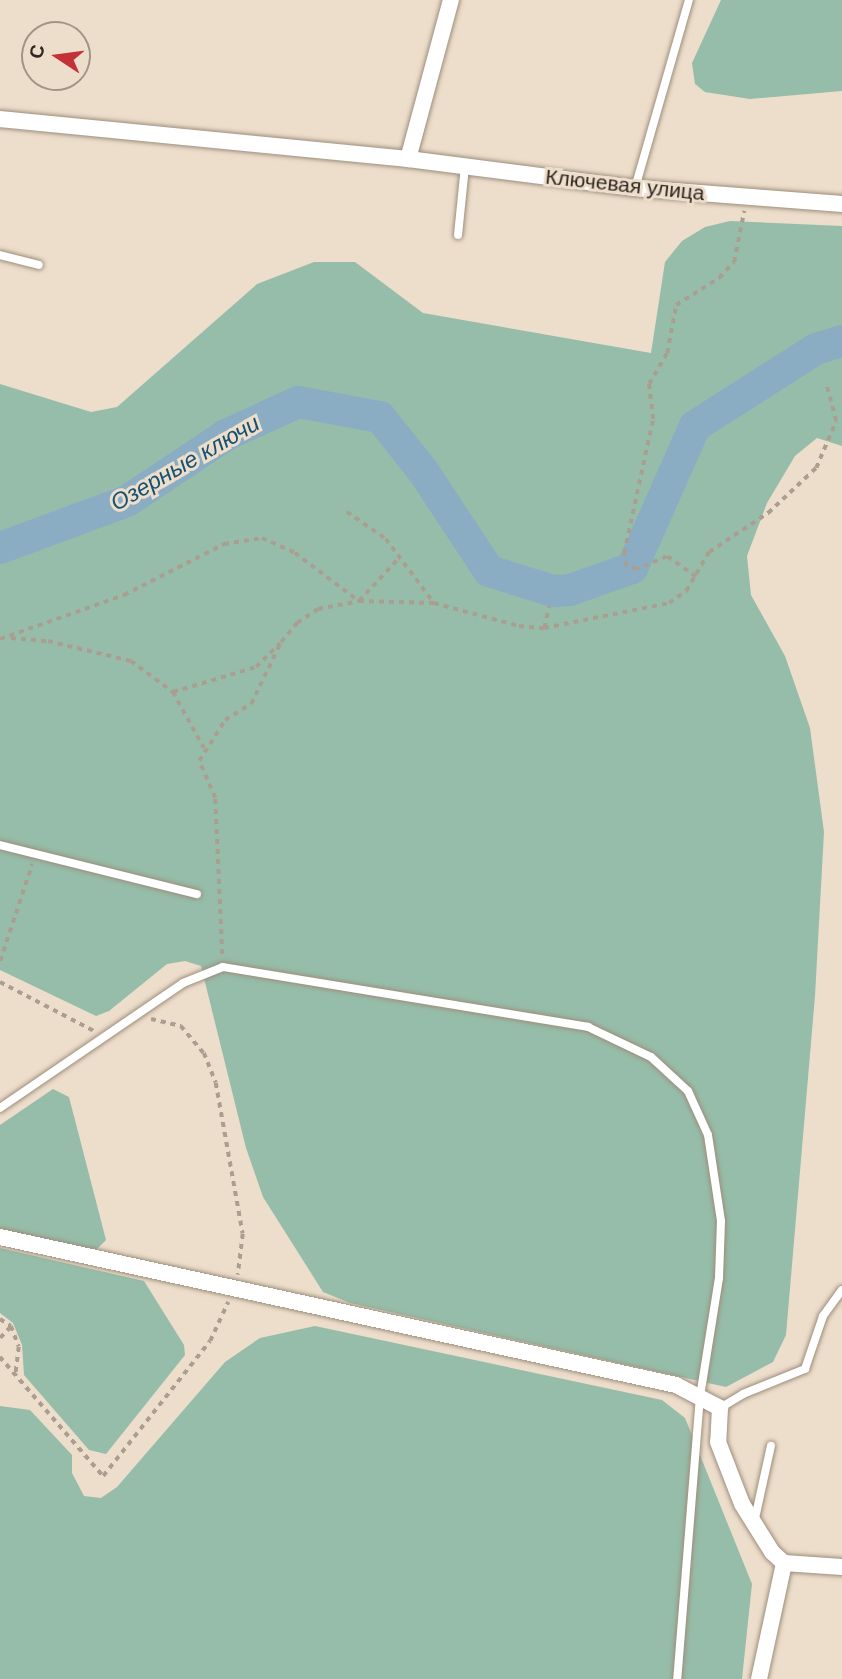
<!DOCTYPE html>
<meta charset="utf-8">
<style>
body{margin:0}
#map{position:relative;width:842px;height:1679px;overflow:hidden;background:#edddcb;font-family:Helvetica,sans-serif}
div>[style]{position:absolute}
.forest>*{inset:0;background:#96bda9}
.river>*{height:32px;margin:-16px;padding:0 16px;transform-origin:16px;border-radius:16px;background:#8badc4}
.path>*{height:3.5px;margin-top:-1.75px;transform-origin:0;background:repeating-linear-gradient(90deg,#aa9e90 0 5px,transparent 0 10px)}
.roads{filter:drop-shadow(0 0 2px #9d8e7d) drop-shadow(0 0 2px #9d8e7d)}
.service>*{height:8px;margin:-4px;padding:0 4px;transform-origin:4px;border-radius:4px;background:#fff}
.minor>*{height:16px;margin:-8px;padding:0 8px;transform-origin:8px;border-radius:8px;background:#fff}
span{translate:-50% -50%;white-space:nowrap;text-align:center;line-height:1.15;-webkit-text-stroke:6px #edddcb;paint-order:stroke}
.street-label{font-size:21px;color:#2f2922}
.water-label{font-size:23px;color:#155171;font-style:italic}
.north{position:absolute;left:21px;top:21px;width:70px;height:70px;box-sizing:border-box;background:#edddcb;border:2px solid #a19587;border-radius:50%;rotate:283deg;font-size:19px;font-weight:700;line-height:28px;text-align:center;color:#2f2922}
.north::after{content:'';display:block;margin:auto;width:24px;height:32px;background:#c23236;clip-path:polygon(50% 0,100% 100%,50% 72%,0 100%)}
</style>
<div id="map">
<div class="forest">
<i style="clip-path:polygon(721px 0,842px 0,842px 91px,750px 99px,705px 92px,695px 84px,692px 63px)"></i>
<i style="clip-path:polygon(730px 221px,842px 226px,842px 446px,817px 438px,795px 456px,767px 503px,747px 556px,751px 595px,785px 656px,810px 728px,824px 832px,815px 996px,786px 1335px,773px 1362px,726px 1387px,350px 1303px,323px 1292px,263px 1197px,246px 1148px,201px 966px,185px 961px,167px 964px,109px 1011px,96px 1016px,0 970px,0 384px,91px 412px,117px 407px,257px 284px,314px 262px,355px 262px,423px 313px,651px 353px,665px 262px,682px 241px,705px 227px)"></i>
<i style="clip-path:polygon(53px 1089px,69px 1097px,106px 1240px,96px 1250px,0 1229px,0 1125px)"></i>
<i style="clip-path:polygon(0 1248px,144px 1281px,184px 1345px,185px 1355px,106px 1454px,89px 1450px,24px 1375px,22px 1345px,13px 1323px,0 1313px)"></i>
<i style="clip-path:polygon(315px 1326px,662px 1400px,685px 1418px,752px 1584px,742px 1679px,0 1679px,0 1406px,30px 1410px,72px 1455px,72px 1473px,84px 1496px,101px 1498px,117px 1487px,225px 1362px,260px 1338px)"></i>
</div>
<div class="river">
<i style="left:0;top:548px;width:135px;rotate:-20.3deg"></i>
<i style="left:127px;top:501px;width:119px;rotate:-33.7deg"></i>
<i style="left:226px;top:435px;width:79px;rotate:-24.6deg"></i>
<i style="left:298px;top:402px;width:83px;rotate:10.4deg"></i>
<i style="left:380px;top:417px;width:69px;rotate:51.5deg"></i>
<i style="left:423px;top:471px;width:120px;rotate:56.6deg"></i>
<i style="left:489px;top:571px;width:67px;rotate:17.4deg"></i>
<i style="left:553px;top:591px;width:17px;rotate:-3deg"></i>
<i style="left:570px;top:590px;width:66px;rotate:-19.5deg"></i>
<i style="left:632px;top:568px;width:155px;rotate:-66.1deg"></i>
<i style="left:695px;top:426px;width:143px;rotate:-32.5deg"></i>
<i style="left:816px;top:349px;width:27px;rotate:-17deg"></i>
</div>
<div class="path">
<i style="left:347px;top:512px;width:47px;rotate:34.7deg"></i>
<i style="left:386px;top:539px;width:80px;rotate:53.1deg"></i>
<i style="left:696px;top:577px;width:35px;rotate:-145deg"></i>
<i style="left:667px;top:557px;width:32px;rotate:158deg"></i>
<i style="left:637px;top:569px;width:11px;rotate:-165deg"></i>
<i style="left:626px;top:566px;width:13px;rotate:-99deg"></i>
<i style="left:624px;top:553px;width:137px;rotate:-77.8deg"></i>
<i style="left:653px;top:419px;width:35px;rotate:-97deg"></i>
<i style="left:649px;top:384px;width:36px;rotate:-60deg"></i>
<i style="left:667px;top:353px;width:49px;rotate:-79.4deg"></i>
<i style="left:676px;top:305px;width:51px;rotate:-32.1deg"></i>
<i style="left:719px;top:278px;width:22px;rotate:-47deg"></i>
<i style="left:734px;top:262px;width:52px;rotate:-78.9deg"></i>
<i style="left:544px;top:628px;width:22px;rotate:-77deg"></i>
<i style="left:11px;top:638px;width:37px;rotate:5deg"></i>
<i style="left:48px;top:641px;width:85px;rotate:13.5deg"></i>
<i style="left:131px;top:661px;width:52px;rotate:36.4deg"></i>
<i style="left:173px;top:692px;width:64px;rotate:61deg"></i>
<i style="left:0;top:639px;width:132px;rotate:-19.5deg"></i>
<i style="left:124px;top:595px;width:112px;rotate:-27deg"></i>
<i style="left:224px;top:544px;width:38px;rotate:-9deg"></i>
<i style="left:262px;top:538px;width:36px;rotate:24deg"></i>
<i style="left:295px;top:553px;width:80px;rotate:36.9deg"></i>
<i style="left:359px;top:601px;width:59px;rotate:-47.1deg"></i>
<i style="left:173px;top:692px;width:87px;rotate:-16.8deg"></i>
<i style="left:256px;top:667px;width:34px;rotate:-45deg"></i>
<i style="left:222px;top:954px;width:156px;rotate:-92.6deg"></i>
<i style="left:215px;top:798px;width:40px;rotate:-113.4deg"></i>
<i style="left:199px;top:761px;width:49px;rotate:-57.6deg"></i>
<i style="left:225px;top:720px;width:31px;rotate:-32deg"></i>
<i style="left:251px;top:704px;width:69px;rotate:-64.2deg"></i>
<i style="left:281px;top:642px;width:25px;rotate:-50deg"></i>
<i style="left:297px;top:623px;width:25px;rotate:-34deg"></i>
<i style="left:318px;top:609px;width:42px;rotate:-11deg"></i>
<i style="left:359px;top:601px;width:75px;rotate:1.5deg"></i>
<i style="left:434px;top:603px;width:88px;rotate:15.1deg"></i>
<i style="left:519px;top:626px;width:25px;rotate:5deg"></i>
<i style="left:544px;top:628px;width:127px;rotate:-11.3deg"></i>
<i style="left:669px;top:603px;width:21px;rotate:-35deg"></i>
<i style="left:686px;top:591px;width:45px;rotate:-59.5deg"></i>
<i style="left:709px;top:552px;width:71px;rotate:-33.5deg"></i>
<i style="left:768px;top:513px;width:66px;rotate:-43.2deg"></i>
<i style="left:816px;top:468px;width:51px;rotate:-66.9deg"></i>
<i style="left:836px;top:421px;width:39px;rotate:-105deg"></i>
<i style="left:0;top:961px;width:102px;rotate:-71.7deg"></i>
<i style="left:0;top:982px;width:106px;rotate:27.5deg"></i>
<i style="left:151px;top:1019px;width:31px;rotate:13deg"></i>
<i style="left:181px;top:1026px;width:35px;rotate:50deg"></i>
<i style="left:204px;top:1053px;width:32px;rotate:68deg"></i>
<i style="left:216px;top:1083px;width:153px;rotate:79.9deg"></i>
<i style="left:243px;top:1234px;width:41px;rotate:97deg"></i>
<i style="left:0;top:1319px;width:13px;rotate:32deg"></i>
<i style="left:11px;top:1326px;width:22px;rotate:69deg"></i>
<i style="left:19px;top:1347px;width:26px;rotate:97deg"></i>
<i style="left:0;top:1338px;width:16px;rotate:-47deg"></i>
<i style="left:0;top:1357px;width:157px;rotate:49.1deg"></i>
<i style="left:103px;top:1476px;width:172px;rotate:-51.6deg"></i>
<i style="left:210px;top:1341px;width:43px;rotate:-65.2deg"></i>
</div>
<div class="roads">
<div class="service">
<i style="left:635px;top:188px;width:196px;rotate:-74deg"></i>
<i style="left:458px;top:235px;width:69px;rotate:-84.2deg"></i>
<i style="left:0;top:255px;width:40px;rotate:14.4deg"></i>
<i style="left:0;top:845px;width:203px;rotate:14deg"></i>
<i style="left:0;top:1108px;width:222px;rotate:-34.3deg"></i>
<i style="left:183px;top:983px;width:43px;rotate:-21.8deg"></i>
<i style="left:223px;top:967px;width:370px;rotate:9.3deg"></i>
<i style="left:588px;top:1027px;width:70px;rotate:25.5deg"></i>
<i style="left:651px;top:1057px;width:50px;rotate:42.6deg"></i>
<i style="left:688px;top:1091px;width:48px;rotate:65.6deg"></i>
<i style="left:708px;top:1135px;width:87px;rotate:81.4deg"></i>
<i style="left:721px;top:1221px;width:57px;rotate:92deg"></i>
<i style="left:719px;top:1278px;width:120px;rotate:99.1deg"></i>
<i style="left:700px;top:1396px;width:284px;rotate:94.6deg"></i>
<i style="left:720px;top:1408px;width:27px;rotate:-31deg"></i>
<i style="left:743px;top:1394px;width:67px;rotate:-22deg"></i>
<i style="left:805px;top:1369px;width:56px;rotate:-71.2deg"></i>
<i style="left:823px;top:1316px;width:32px;rotate:-54deg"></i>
<i style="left:754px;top:1523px;width:79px;rotate:-77.6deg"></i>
</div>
<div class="minor">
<i style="left:0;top:119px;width:410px;rotate:5.6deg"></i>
<i style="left:408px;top:159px;width:229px;rotate:7.3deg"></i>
<i style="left:635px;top:188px;width:208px;rotate:4.4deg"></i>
<i style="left:408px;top:159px;width:165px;rotate:-74.9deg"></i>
<i style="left:0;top:1237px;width:692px;rotate:12.35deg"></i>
<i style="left:676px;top:1385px;width:50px;rotate:27.6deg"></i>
<i style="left:720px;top:1408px;width:34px;rotate:93deg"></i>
<i style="left:718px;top:1442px;width:66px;rotate:68.8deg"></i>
<i style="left:742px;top:1504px;width:57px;rotate:58deg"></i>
<i style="left:772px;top:1552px;width:16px;rotate:43deg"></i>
<i style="left:784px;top:1563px;width:58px;rotate:3.9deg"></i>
<i style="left:759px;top:1679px;width:119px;rotate:-77.8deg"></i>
</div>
</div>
<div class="street-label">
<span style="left:625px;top:185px;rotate:6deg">Ключевая улица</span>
</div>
<div class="water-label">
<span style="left:185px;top:463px;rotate:-30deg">Озерные ключи</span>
</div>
<div class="north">С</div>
</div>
